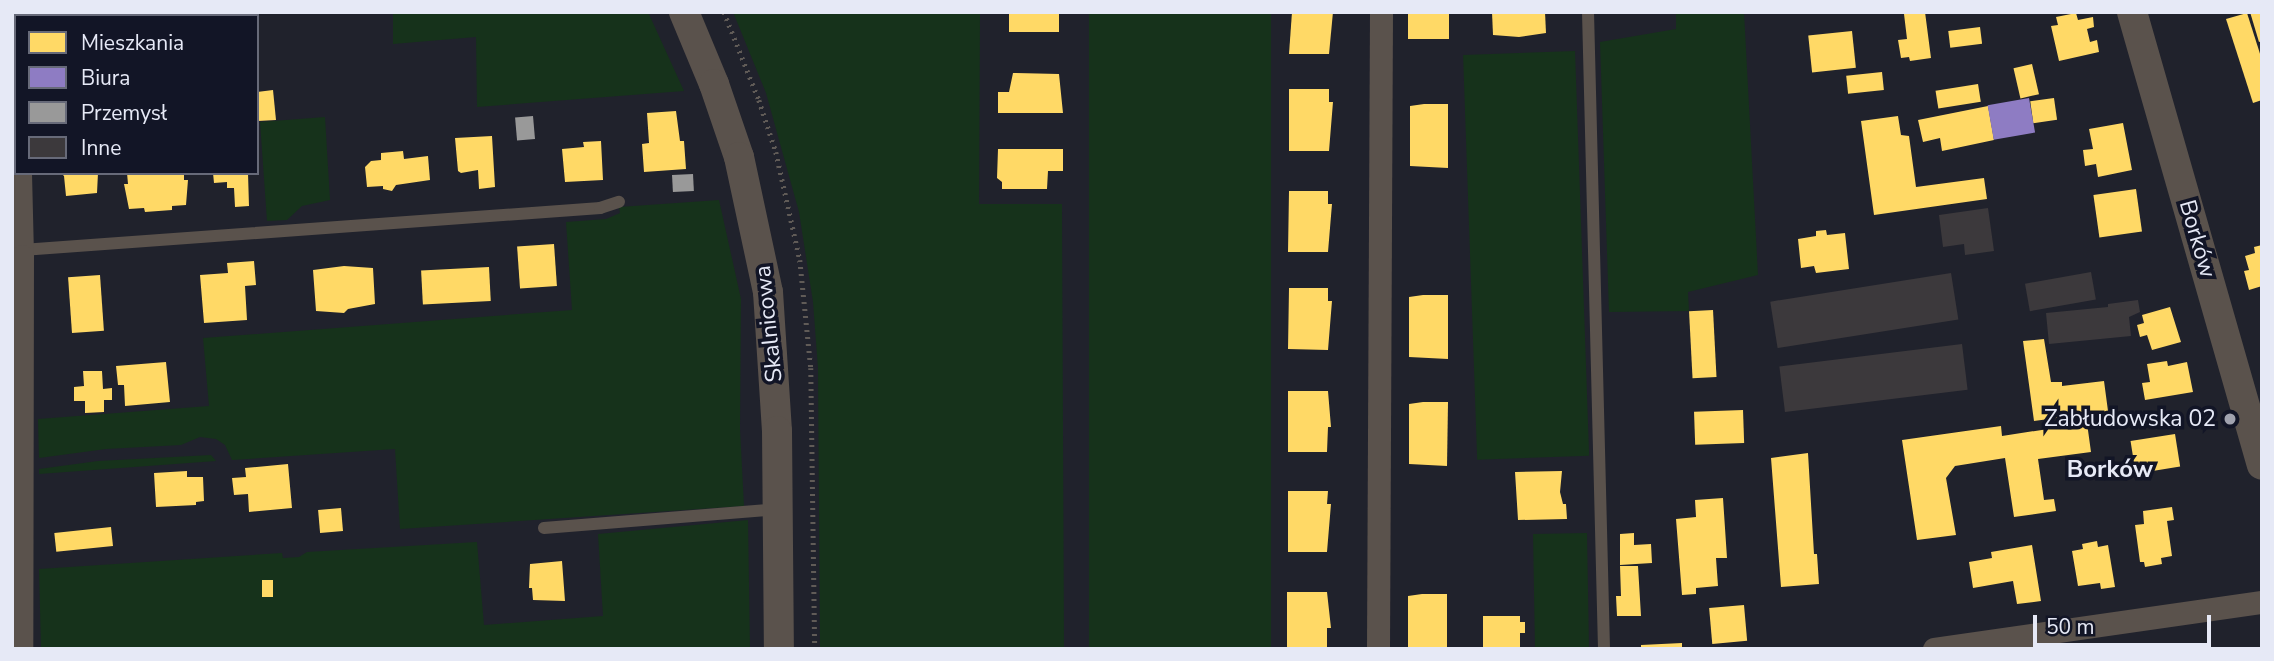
<!DOCTYPE html>
<meta charset="utf-8">
<style>
body{margin:0}
#map{position:relative;width:2274px;height:661px;overflow:hidden;background:#20222c;font-family:"Nunito Sans",sans-serif}
div>[style]{position:absolute}
.green>*{inset:0;background:#16321b;transform-origin:0 0}
.homes>*{inset:0;background:#ffd966;transform-origin:0 0}
.offices>*{inset:0;background:#8e7cc3;transform-origin:0 0}
.industry>*{inset:0;background:#999;transform-origin:0 0}
.building>*{inset:0;background:#3c393c;transform-origin:0 0}
.path>*{height:4.5px;margin-top:-2.25px;transform-origin:0;background:repeating-linear-gradient(90deg,#605b57 0 2px,transparent 0 7px)}
.service>*{height:12px;margin:-6px;padding:0 6px;transform-origin:6px;border-radius:6px;background:#5a524c}
.minor>*{height:23px;margin:-11.5px;padding:0 11.5px;transform-origin:11.5px;border-radius:11.5px;background:#5a524c}
.tertiary>*{height:30px;margin:-15px;padding:0 15px;transform-origin:15px;border-radius:15px;background:#5a524c}
.dots>*{width:19px;height:19px;translate:-50% -50%;box-sizing:border-box;border:4px solid #121526;border-radius:50%}
span{translate:-50% -50%;white-space:nowrap;text-align:center;line-height:1.15;-webkit-text-stroke:7px #121526;paint-order:stroke}
.street-label{font-size:23px;color:#e6e9f6}
.poi-label{font-size:23px;color:#e6e9f6}
.right{translate:-100% -50%;text-align:right}
.neighbourhood-label{font-size:24px;color:#e6e9f6;font-weight:700}
.frame{position:absolute;inset:0;border:14px solid #e6e9f6;pointer-events:none}
.legend{position:absolute;left:14px;top:14px;width:245px;height:161px;box-sizing:border-box;background:#121526;border:2px solid #676a79;margin:0;padding:9px 12px;list-style:none;font-size:21px;color:#e6e9f6}
.legend li{display:flex;align-items:center;gap:14px;height:35px}
.legend b{width:35px;border:2px solid #676a79}
.scale{position:absolute;left:2033px;top:615px;width:178px;height:32px;box-sizing:border-box;border:4px solid #e6e9f6;border-top:0;padding-left:9px;font-size:21px;line-height:24px;white-space:nowrap;color:#e6e9f6;-webkit-text-stroke:5px #121526;paint-order:stroke}
</style>
<div id="map">
<div class="green">
<i style="clip-path:polygon(393px 12px,648px 12px,684px 91px,477px 107px,476px 37px,393px 44px)"></i>
<i style="clip-path:polygon(733px 12px,980px 12px,979px 204px,1062px 204px,1064px 649px,820px 649px,818px 368px,813px 302px,799px 212px,766px 93px)"></i>
<i style="left:1089px;top:12px;width:182px;height:637px"></i>
<i style="clip-path:polygon(1676px 12px,1744px 12px,1758px 275px,1688px 292px,1689px 311px,1609px 312px,1600px 42px,1676px 29px)"></i>
<i style="left:1575px;top:51px;width:405px;height:112px;rotate:88deg"></i>
<i style="clip-path:polygon(325px 117px,330px 200px,302px 206px,287px 220px,267px 221px,260px 122px)"></i>
<i style="clip-path:polygon(719px 200px,741px 299px,740px 429px,744px 506px,400px 529px,395px 449px,232px 460px,225px 445px,216px 439px,200px 437px,181px 445px,106px 449px,39px 458px,38px 419px,209px 406px,203px 338px,572px 310px,566px 222px,606px 219px,620px 213px,619px 207px)"></i>
<i style="clip-path:polygon(211px 455px,216px 461px,39px 474px,39px 469px,98px 461px)"></i>
<i style="clip-path:polygon(748px 520px,750px 649px,41px 649px,39px 569px,282px 553px,283px 558px,299px 557px,307px 552px,477px 542px,484px 625px,603px 616px,598px 534px)"></i>
<i style="left:1587px;top:533px;width:116px;height:54px;rotate:89deg"></i>
</div>
<div class="homes">
<i style="left:1009px;top:12px;width:50px;height:20px"></i>
<i style="clip-path:polygon(1292px 12px,1333px 12px,1329px 54px,1289px 54px)"></i>
<i style="left:1408px;top:12px;width:41px;height:27px"></i>
<i style="clip-path:polygon(1492px 12px,1545px 12px,1546px 33px,1519px 37px,1493px 35px)"></i>
<i style="clip-path:polygon(1925px 12px,1931px 58px,1910px 61px,1909px 57px,1901px 58px,1898px 40px,1907px 39px,1904px 14px)"></i>
<i style="clip-path:polygon(2250px 12px,2262px 12px,2262px 41px,2259px 42px)"></i>
<i style="clip-path:polygon(2076px 13px,2078px 20px,2093px 17px,2094px 27px,2087px 29px,2090px 42px,2097px 40px,2099px 52px,2059px 61px,2051px 26px,2058px 25px,2056px 17px)"></i>
<i style="clip-path:polygon(2247px 13px,2262px 60px,2262px 100px,2253px 103px,2226px 19px)"></i>
<i style="left:1980px;top:27px;width:17px;height:32px;rotate:83deg"></i>
<i style="left:1852px;top:31px;width:37px;height:44px;rotate:84deg"></i>
<i style="left:2032px;top:64px;width:31px;height:19px;rotate:77deg"></i>
<i style="left:1882px;top:72px;width:18px;height:36px;rotate:84deg"></i>
<i style="clip-path:polygon(1013px 73px,1059px 74px,1063px 113px,998px 113px,998px 92px,1009px 92px)"></i>
<i style="left:1978px;top:84px;width:18px;height:43px;rotate:81deg"></i>
<i style="clip-path:polygon(1289px 89px,1329px 89px,1329px 102px,1333px 102px,1329px 151px,1289px 151px)"></i>
<i style="clip-path:polygon(273px 90px,276px 120px,258px 121px,257px 92px)"></i>
<i style="left:2054px;top:98px;width:22px;height:24px;rotate:82deg"></i>
<i style="clip-path:polygon(1424px 104px,1448px 104px,1448px 168px,1410px 166px,1410px 106px)"></i>
<i style="clip-path:polygon(1988px 106px,1994px 140px,1942px 151px,1940px 138px,1923px 142px,1918px 120px)"></i>
<i style="clip-path:polygon(676px 111px,680px 141px,684px 141px,686px 169px,644px 172px,642px 144px,649px 143px,647px 113px)"></i>
<i style="clip-path:polygon(1898px 116px,1901px 135px,1909px 136px,1916px 187px,1984px 178px,1987px 199px,1874px 215px,1861px 121px)"></i>
<i style="clip-path:polygon(2123px 123px,2132px 170px,2098px 177px,2096px 164px,2085px 166px,2083px 150px,2093px 149px,2089px 129px)"></i>
<i style="clip-path:polygon(492px 136px,495px 187px,479px 189px,478px 170px,461px 173px,458px 171px,455px 138px)"></i>
<i style="clip-path:polygon(601px 141px,603px 180px,565px 182px,562px 149px,584px 147px,583px 142px)"></i>
<i style="clip-path:polygon(998px 149px,1063px 149px,1063px 171px,1048px 171px,1047px 189px,1002px 189px,1002px 182px,997px 178px)"></i>
<i style="clip-path:polygon(403px 151px,404px 159px,428px 156px,430px 180px,396px 185px,392px 191px,383px 189px,383px 186px,367px 187px,365px 167px,371px 161px,381px 160px,381px 153px)"></i>
<i style="clip-path:polygon(61px 173px,98px 173px,97px 193px,66px 196px,64px 176px)"></i>
<i style="clip-path:polygon(127px 173px,184px 173px,184px 180px,188px 180px,186px 205px,172px 206px,172px 210px,145px 212px,144px 208px,129px 209px,124px 184px,128px 184px)"></i>
<i style="clip-path:polygon(213px 173px,248px 173px,249px 206px,235px 207px,234px 188px,227px 188px,227px 182px,214px 183px)"></i>
<i style="left:2136px;top:189px;width:43px;height:43px;rotate:82deg"></i>
<i style="clip-path:polygon(1289px 191px,1328px 191px,1328px 204px,1332px 204px,1328px 252px,1288px 252px)"></i>
<i style="clip-path:polygon(1826px 230px,1827px 235px,1845px 233px,1849px 269px,1816px 273px,1814px 266px,1801px 268px,1798px 239px,1816px 236px,1816px 231px)"></i>
<i style="left:554px;top:244px;width:42px;height:37px;rotate:86deg"></i>
<i style="clip-path:polygon(2262px 245px,2262px 286px,2249px 290px,2244px 271px,2249px 270px,2245px 256px,2255px 253px,2254px 247px)"></i>
<i style="clip-path:polygon(254px 261px,256px 285px,245px 286px,247px 320px,204px 323px,200px 275px,228px 273px,227px 263px)"></i>
<i style="clip-path:polygon(344px 266px,373px 268px,375px 304px,348px 309px,344px 313px,316px 311px,313px 270px)"></i>
<i style="left:489px;top:267px;width:34px;height:68px;rotate:87deg"></i>
<i style="left:100px;top:275px;width:56px;height:32px;rotate:86deg"></i>
<i style="clip-path:polygon(1289px 288px,1328px 288px,1328px 301px,1332px 301px,1328px 350px,1288px 349px)"></i>
<i style="clip-path:polygon(1423px 295px,1448px 295px,1448px 359px,1409px 357px,1409px 297px)"></i>
<i style="clip-path:polygon(2170px 307px,2181px 342px,2152px 350px,2147px 335px,2140px 337px,2137px 325px,2144px 323px,2142px 315px)"></i>
<i style="left:1713px;top:310px;width:67px;height:24px;rotate:87deg"></i>
<i style="clip-path:polygon(2044px 339px,2051px 382px,2062px 382px,2062px 386px,2104px 381px,2108px 411px,2034px 421px,2023px 341px)"></i>
<i style="clip-path:polygon(2167px 361px,2168px 366px,2187px 362px,2193px 392px,2145px 400px,2142px 383px,2150px 382px,2147px 364px)"></i>
<i style="clip-path:polygon(166px 362px,170px 402px,125px 406px,124px 385px,118px 385px,116px 366px)"></i>
<i style="clip-path:polygon(83px 371px,102px 371px,103px 389px,112px 388px,112px 400px,104px 400px,104px 412px,85px 413px,85px 401px,74px 401px,74px 387px,84px 386px)"></i>
<i style="clip-path:polygon(1288px 391px,1328px 391px,1331px 427px,1328px 427px,1327px 452px,1288px 452px)"></i>
<i style="clip-path:polygon(1423px 402px,1448px 402px,1447px 466px,1409px 464px,1409px 404px)"></i>
<i style="left:1743px;top:410px;width:33px;height:49px;rotate:88deg"></i>
<i style="clip-path:polygon(2087px 423px,2091px 452px,2038px 459px,2044px 500px,2054px 499px,2056px 511px,2014px 517px,2005px 458px,1955px 466px,1946px 478px,1956px 535px,1917px 540px,1902px 440px,2001px 426px,2002px 436px)"></i>
<i style="left:2175px;top:434px;width:33px;height:45px;rotate:81deg"></i>
<i style="clip-path:polygon(1808px 453px,1814px 554px,1817px 554px,1819px 584px,1781px 587px,1771px 458px)"></i>
<i style="clip-path:polygon(288px 464px,292px 508px,249px 512px,248px 494px,234px 495px,232px 478px,246px 477px,245px 468px)"></i>
<i style="clip-path:polygon(187px 471px,187px 477px,203px 477px,204px 501px,196px 502px,196px 505px,156px 507px,154px 473px)"></i>
<i style="clip-path:polygon(1562px 471px,1560px 492px,1563px 504px,1566px 504px,1567px 519px,1518px 520px,1515px 472px)"></i>
<i style="clip-path:polygon(1288px 491px,1328px 491px,1327px 504px,1331px 504px,1327px 552px,1288px 552px)"></i>
<i style="clip-path:polygon(1723px 498px,1727px 558px,1716px 558px,1718px 586px,1696px 588px,1696px 594px,1682px 595px,1676px 519px,1696px 517px,1695px 500px)"></i>
<i style="clip-path:polygon(2172px 507px,2174px 520px,2167px 521px,2172px 556px,2161px 558px,2162px 564px,2145px 567px,2144px 562px,2140px 562px,2135px 525px,2144px 524px,2143px 511px)"></i>
<i style="left:341px;top:508px;width:23px;height:23px;rotate:85deg"></i>
<i style="left:111px;top:527px;width:19px;height:57px;rotate:84deg"></i>
<i style="clip-path:polygon(1634px 533px,1634px 545px,1651px 544px,1652px 563px,1620px 565px,1620px 534px)"></i>
<i style="clip-path:polygon(2097px 541px,2098px 547px,2108px 545px,2115px 587px,2101px 589px,2100px 583px,2078px 586px,2072px 551px,2083px 549px,2082px 544px)"></i>
<i style="clip-path:polygon(2032px 545px,2041px 601px,2017px 604px,2013px 581px,1973px 588px,1969px 562px,1992px 558px,1991px 552px)"></i>
<i style="clip-path:polygon(562px 561px,565px 601px,533px 600px,532px 588px,529px 588px,530px 564px)"></i>
<i style="clip-path:polygon(1620px 566px,1638px 566px,1641px 616px,1617px 616px,1616px 596px,1621px 596px)"></i>
<i style="left:262px;top:580px;width:11px;height:17px"></i>
<i style="clip-path:polygon(1287px 592px,1327px 592px,1331px 628px,1327px 628px,1327px 649px,1287px 649px)"></i>
<i style="clip-path:polygon(1422px 594px,1447px 594px,1447px 649px,1408px 649px,1408px 596px)"></i>
<i style="left:1744px;top:605px;width:36px;height:35px;rotate:85deg"></i>
<i style="clip-path:polygon(1483px 616px,1520px 616px,1520px 622px,1525px 622px,1525px 633px,1520px 633px,1520px 649px,1483px 649px)"></i>
<i style="clip-path:polygon(1682px 643px,1682px 649px,1641px 649px,1641px 645px)"></i>
</div>
<div class="offices">
<i style="left:2029px;top:98px;width:35px;height:42px;rotate:80deg"></i>
</div>
<div class="industry">
<i style="left:533px;top:116px;width:23px;height:18px;rotate:85deg"></i>
<i style="left:693px;top:174px;width:17px;height:21px;rotate:87deg"></i>
</div>
<div class="building">
<i style="clip-path:polygon(1988px 208px,1994px 251px,1965px 255px,1964px 244px,1943px 247px,1939px 215px)"></i>
<i style="left:2091px;top:272px;width:28px;height:67px;rotate:80deg"></i>
<i style="left:1951px;top:273px;width:47px;height:183px;rotate:81deg"></i>
<i style="clip-path:polygon(2138px 300px,2140px 312px,2129px 317px,2131px 336px,2049px 344px,2046px 313px,2108px 307px,2108px 304px)"></i>
<i style="left:1962px;top:344px;width:46px;height:184px;rotate:83deg"></i>
</div>
<div class="path">
<i style="left:724px;top:12px;width:95px;rotate:68.3deg"></i>
<i style="left:759px;top:100px;width:55px;rotate:71.9deg"></i>
<i style="left:776px;top:152px;width:111px;rotate:77.5deg"></i>
<i style="left:800px;top:260px;width:109px;rotate:84.2deg"></i>
<i style="left:811px;top:368px;width:281px;rotate:89.2deg"></i>
</div>
<div class="service">
<i style="left:1588px;top:12px;width:637px;rotate:88.56deg"></i>
<i style="left:22px;top:250px;width:580px;rotate:-4.16deg"></i>
<i style="left:600px;top:208px;width:20px;rotate:-18deg"></i>
<i style="left:544px;top:528px;width:235px;rotate:-4.6deg"></i>
</div>
<div class="minor">
<i style="left:12px;top:122px;width:19px;rotate:78deg"></i>
<i style="left:20px;top:173px;width:83px;rotate:88.6deg"></i>
<i style="left:22px;top:256px;width:393px;rotate:90.1deg"></i>
<i style="left:1378px;top:649px;width:637px;rotate:-89.73deg"></i>
<i style="left:1934px;top:649px;width:331px;rotate:-8.2deg"></i>
</div>
<div class="tertiary">
<i style="left:684px;top:12px;width:78px;rotate:67.4deg"></i>
<i style="left:714px;top:84px;width:77px;rotate:71.1deg"></i>
<i style="left:739px;top:157px;width:138px;rotate:77.9deg"></i>
<i style="left:768px;top:292px;width:139px;rotate:86.3deg"></i>
<i style="left:777px;top:431px;width:218px;rotate:89.5deg"></i>
<i style="left:2132px;top:12px;width:471px;rotate:74deg"></i>
</div>
<div class="dots">
<i style="left:2230px;top:419px;background:#a1a3af"></i>
</div>
<div class="street-label">
<span style="left:2197px;top:239px;rotate:74deg">Borków</span>
<span style="left:769px;top:324px;rotate:-96deg">Skalnicowa</span>
</div>
<div class="poi-label">
<span class="right" style="left:2216px;top:419px">Zabłudowska 02</span>
</div>
<div class="neighbourhood-label">
<span style="left:2110px;top:470px">Borków</span>
</div>
<div class="frame"></div>
<ul class="legend">
<li><b style="height:19px;background:#ffd966"></b>Mieszkania</li>
<li><b style="height:19px;background:#8e7cc3"></b>Biura</li>
<li><b style="height:19px;background:#999"></b>Przemysł</li>
<li><b style="height:19px;background:#3c393c"></b>Inne</li>
</ul>
<div class="scale">50 m</div>
</div>
